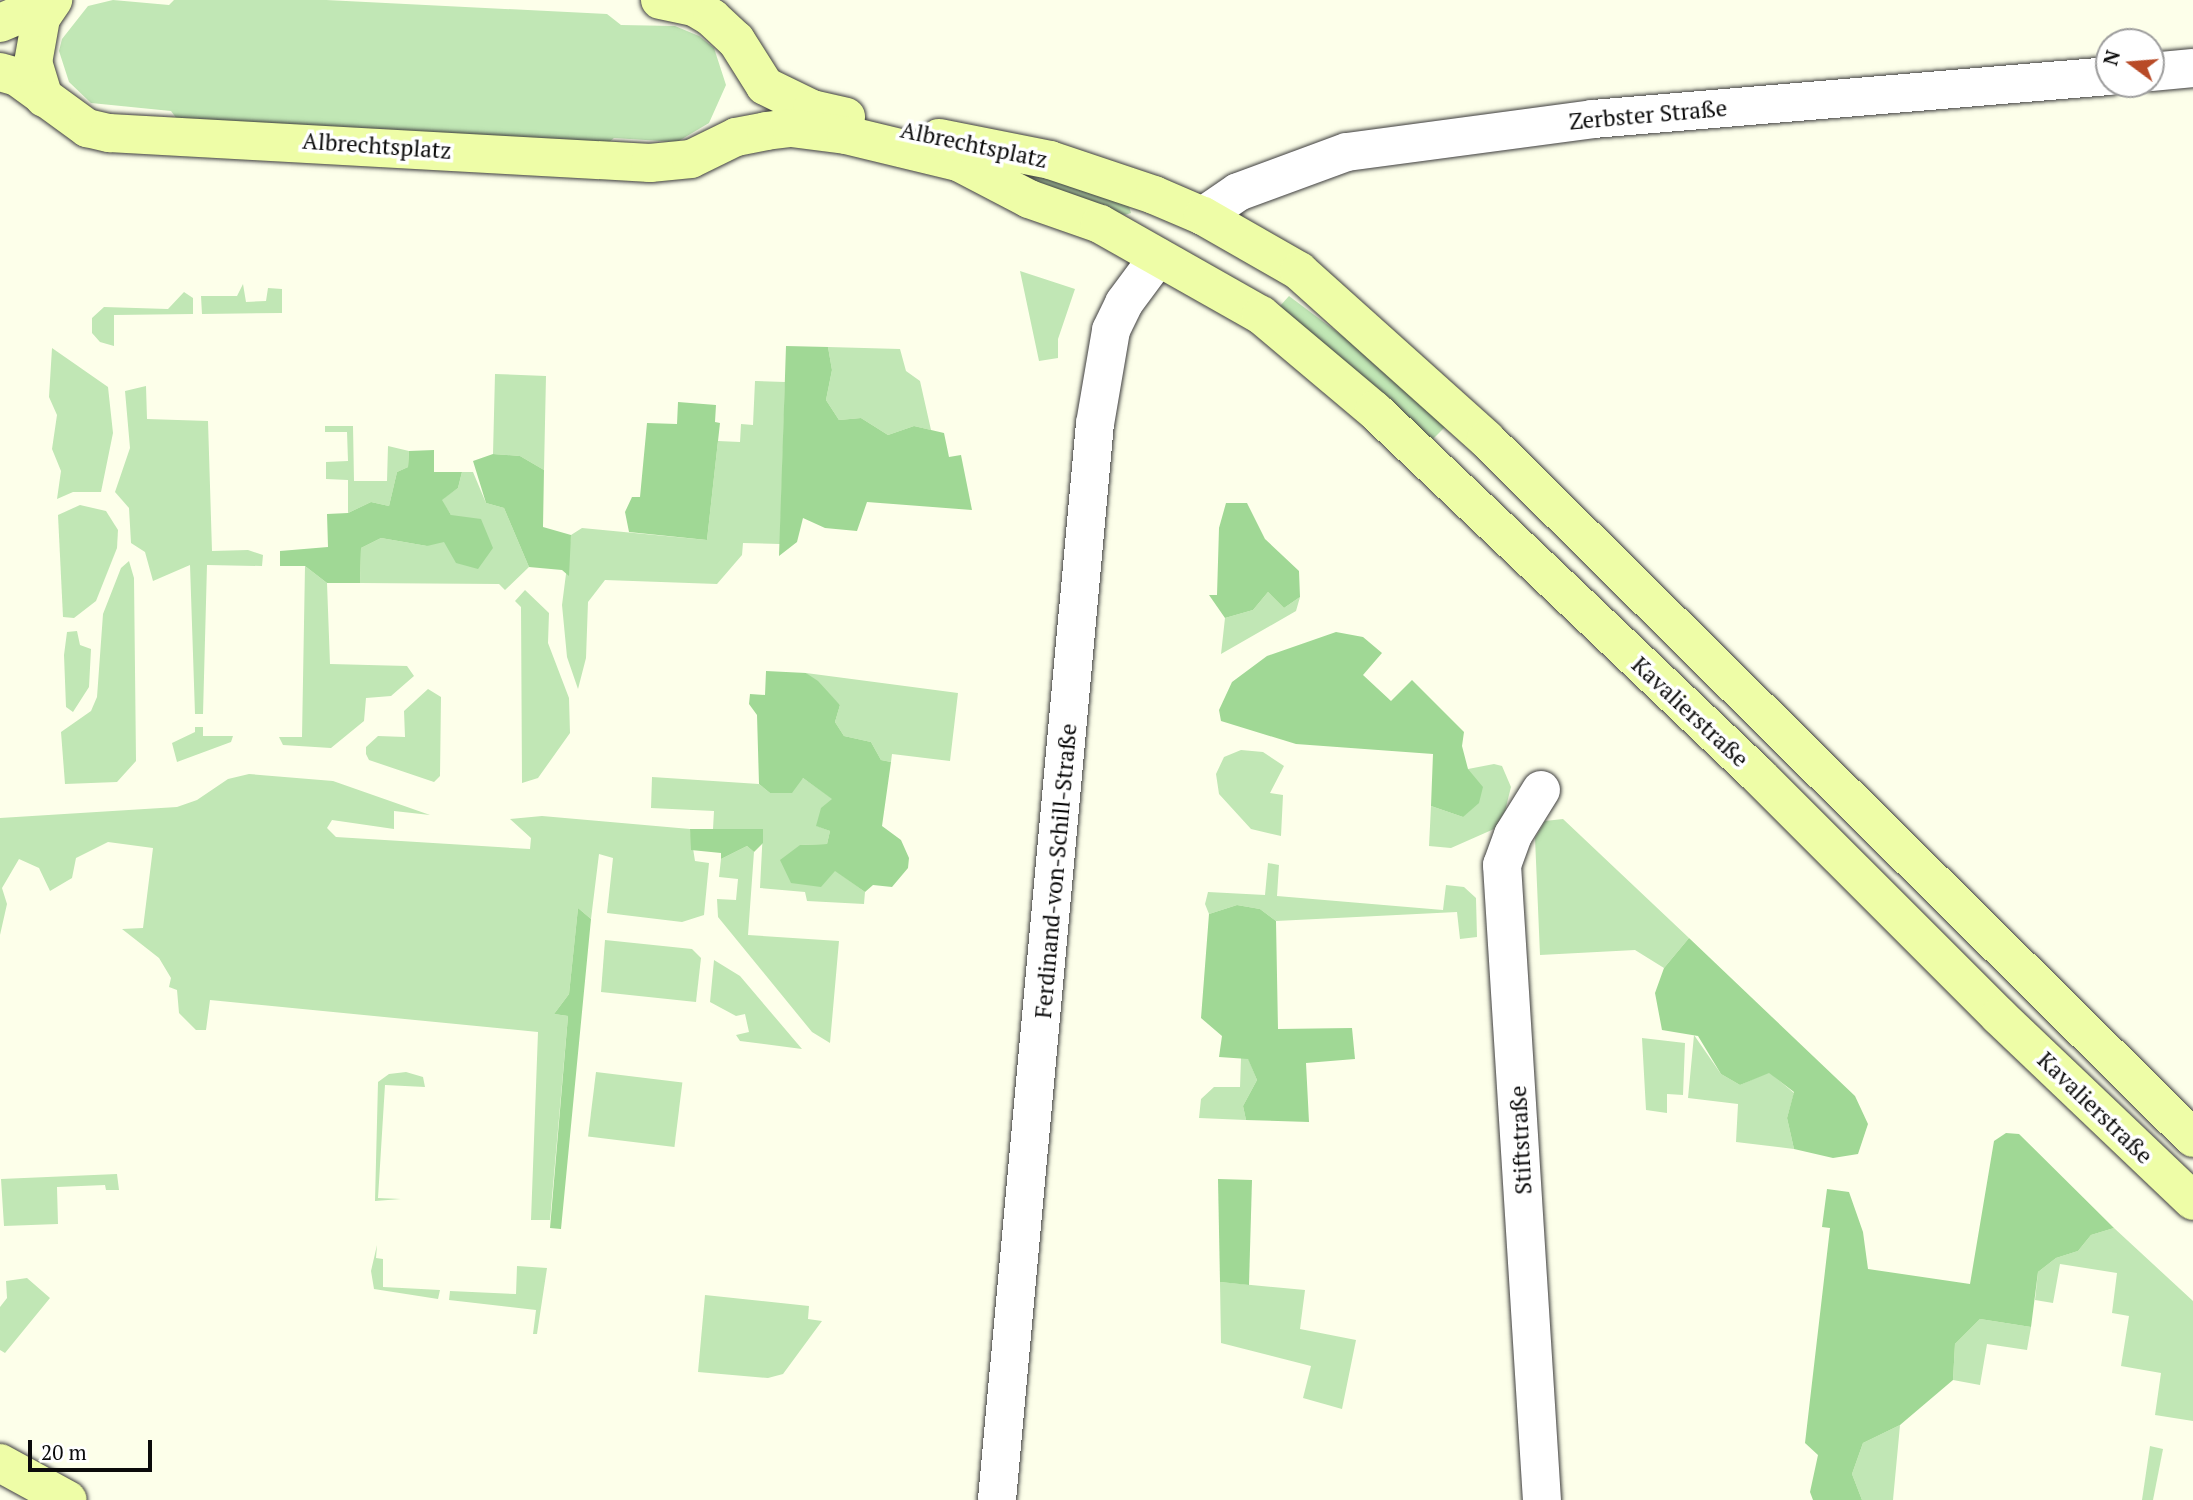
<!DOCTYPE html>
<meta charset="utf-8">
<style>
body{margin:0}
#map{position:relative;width:2193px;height:1500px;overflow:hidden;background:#fdffea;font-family:"PT Serif",serif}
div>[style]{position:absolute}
.green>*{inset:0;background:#c1e7b5;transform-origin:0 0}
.forest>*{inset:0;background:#a0d895}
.roads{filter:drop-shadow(0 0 2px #3e3e3e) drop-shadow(0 0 2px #3e3e3e)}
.minor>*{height:38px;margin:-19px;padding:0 19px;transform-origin:19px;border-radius:19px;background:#fff}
.secondary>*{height:38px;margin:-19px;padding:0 19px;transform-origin:19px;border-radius:19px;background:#eefda7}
span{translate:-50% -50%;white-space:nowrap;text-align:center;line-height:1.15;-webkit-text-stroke:7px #fff;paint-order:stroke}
.street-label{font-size:23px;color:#0b0b0b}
.north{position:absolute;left:2095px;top:28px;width:70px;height:70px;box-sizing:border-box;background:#fff;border:2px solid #9d9d9d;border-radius:50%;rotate:286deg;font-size:19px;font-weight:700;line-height:28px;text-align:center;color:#0b0b0b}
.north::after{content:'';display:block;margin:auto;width:24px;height:32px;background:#b84a27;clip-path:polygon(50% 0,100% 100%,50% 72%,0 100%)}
.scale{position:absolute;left:28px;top:1440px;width:124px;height:32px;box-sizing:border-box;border:4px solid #0b0b0b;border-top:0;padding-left:9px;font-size:21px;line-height:24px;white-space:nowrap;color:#0b0b0b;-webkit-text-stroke:5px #fff;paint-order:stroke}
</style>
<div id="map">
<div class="green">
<i style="clip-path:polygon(113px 0,169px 5px,174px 0,326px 0,607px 14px,621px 25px,675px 26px,699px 36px,714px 48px,726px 85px,709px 123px,677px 142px,614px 138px,603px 147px,180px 123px,171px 111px,91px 103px,69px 82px,59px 51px,62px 39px,88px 6px)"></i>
<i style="clip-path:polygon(1031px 170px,1129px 206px,1131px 213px,1125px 215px,1072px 200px,1028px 179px,1024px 173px)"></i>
<i style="clip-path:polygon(1020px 271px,1075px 289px,1058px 339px,1058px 358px,1039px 361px)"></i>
<i style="clip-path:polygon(243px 284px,246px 302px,266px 301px,268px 288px,282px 289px,282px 313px,202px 314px,201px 296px,237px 296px)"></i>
<i style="clip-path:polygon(184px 292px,193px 298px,193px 314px,114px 315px,114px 346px,100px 342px,92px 333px,92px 318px,104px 307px,168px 309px)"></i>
<i style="clip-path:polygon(1289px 296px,1345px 338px,1445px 427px,1429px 443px,1280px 306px)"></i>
<i style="clip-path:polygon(828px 347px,900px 349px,906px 371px,920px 381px,931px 430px,914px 426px,888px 435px,861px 418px,839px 420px,826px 400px,832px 370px)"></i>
<i style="clip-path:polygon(52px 348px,108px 387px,113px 433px,101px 492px,73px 492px,57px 499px,61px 471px,52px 449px,57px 415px,49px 397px)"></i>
<i style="clip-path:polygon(495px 374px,546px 376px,544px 470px,520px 456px,493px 454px)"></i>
<i style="clip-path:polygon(755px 381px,785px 382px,780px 544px,743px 543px,742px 555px,717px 584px,605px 580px,588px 602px,586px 658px,578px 689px,567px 657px,562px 605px,571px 535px,582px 528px,707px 540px,718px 441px,740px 442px,741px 424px,753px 425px)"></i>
<i style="clip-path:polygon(146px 386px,147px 419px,208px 421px,212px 551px,248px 550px,263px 555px,262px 566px,207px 565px,203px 714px,195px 714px,190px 565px,153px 581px,145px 552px,131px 543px,129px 508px,115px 492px,130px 448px,125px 391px)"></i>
<i style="clip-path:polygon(325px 426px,353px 426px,354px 481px,387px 481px,388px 446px,409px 451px,408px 467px,397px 472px,389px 506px,371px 502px,348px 513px,348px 480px,326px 479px,326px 462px,348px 461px,347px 432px,325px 432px)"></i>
<i style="clip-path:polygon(462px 472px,473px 472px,486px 503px,504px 508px,529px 567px,505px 590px,499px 584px,360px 583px,361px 548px,381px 538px,427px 546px,451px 515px,441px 500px,458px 488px)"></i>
<i style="clip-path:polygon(80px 505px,106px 511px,118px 530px,117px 548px,96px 601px,74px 618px,63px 617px,58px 515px)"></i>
<i style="clip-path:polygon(129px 561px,134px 578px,136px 761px,117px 782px,65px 784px,61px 732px,91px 711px,97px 697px,103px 614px,121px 568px)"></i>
<i style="clip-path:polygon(305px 566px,327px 583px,330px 664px,407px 666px,414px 676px,391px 696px,366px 698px,364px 721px,331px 748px,283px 745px,279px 737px,302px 737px)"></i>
<i style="clip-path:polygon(525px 590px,549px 613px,548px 643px,569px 698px,570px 733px,538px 778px,522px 783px,521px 607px,515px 601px)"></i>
<i style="clip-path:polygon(1268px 592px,1284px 608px,1300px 597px,1296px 611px,1221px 654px,1225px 618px,1253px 610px)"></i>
<i style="clip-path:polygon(77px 631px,80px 645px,91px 649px,89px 687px,73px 712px,66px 707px,64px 655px,67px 632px)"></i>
<i style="clip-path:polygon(806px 673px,958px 693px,950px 761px,892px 754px,891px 762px,881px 760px,871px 742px,844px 736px,835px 722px,840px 705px)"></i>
<i style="clip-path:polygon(428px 689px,441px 697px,440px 776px,434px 782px,369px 760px,366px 754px,366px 747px,378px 736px,405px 737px,404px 711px)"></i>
<i style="clip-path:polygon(195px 727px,203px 727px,203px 736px,233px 736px,231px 742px,177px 762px,172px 743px,195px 732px)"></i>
<i style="clip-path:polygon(1241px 750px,1263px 752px,1284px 766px,1270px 793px,1283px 795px,1281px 836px,1251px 829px,1219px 794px,1216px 774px,1224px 757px)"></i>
<i style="clip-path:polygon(1494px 764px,1502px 766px,1511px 787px,1505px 811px,1494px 829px,1451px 848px,1429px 846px,1431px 806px,1463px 817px,1468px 769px)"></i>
<i style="clip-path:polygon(249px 774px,333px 781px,430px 815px,394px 811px,394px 829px,332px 820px,327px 828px,336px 837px,530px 849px,531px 838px,510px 819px,542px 816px,690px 829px,695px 861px,709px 863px,704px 915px,682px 922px,607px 913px,613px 858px,599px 854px,591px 919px,578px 908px,569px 994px,554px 1014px,568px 1016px,550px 1220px,531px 1220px,538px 1032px,210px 1000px,206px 1030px,196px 1030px,179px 1013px,177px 990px,169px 987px,171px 978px,159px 958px,122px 929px,143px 928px,153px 848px,108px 842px,76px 858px,72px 878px,50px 891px,39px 868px,19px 859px,2px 888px,7px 904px,0 935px,0 818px,177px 807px,197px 800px,228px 779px)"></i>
<i style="clip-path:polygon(652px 777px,759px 784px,770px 793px,803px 778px,833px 799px,817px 826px,830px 831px,827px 844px,800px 845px,865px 892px,864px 904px,807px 901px,805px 892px,760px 888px,763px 829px,713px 829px,714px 811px,651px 808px)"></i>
<i style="clip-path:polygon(1563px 819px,1689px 938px,1664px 968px,1635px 950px,1540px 955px,1535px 838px,1545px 821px)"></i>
<i style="clip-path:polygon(747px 846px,754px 852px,748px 935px,839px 941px,830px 1043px,812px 1032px,718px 917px,717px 899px,736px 900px,738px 879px,719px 877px,721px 859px)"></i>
<i style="clip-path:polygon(1268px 863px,1279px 865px,1277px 896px,1443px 910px,1446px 885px,1464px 887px,1476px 898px,1477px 937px,1460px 939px,1457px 912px,1276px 921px,1260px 909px,1237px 905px,1209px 914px,1205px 904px,1208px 892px,1265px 895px)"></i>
<i style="clip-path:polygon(605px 940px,692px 949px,701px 958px,696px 1002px,601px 992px)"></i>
<i style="clip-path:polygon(714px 960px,740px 976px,802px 1049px,740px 1041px,736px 1035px,749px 1032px,745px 1014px,736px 1016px,710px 1002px)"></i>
<i style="clip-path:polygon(1694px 1035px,1721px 1074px,1740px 1085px,1769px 1072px,1794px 1093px,1787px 1118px,1794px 1149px,1736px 1142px,1738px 1104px,1688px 1098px)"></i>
<i style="clip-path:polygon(1642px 1038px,1685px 1043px,1683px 1095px,1667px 1094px,1667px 1113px,1646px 1110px)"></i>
<i style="clip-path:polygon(1241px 1058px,1248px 1058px,1257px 1080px,1243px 1106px,1246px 1120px,1199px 1118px,1201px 1099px,1214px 1087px,1240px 1087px)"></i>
<i style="clip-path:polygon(406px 1072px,423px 1077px,425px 1087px,385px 1085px,378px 1198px,401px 1199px,375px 1201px,378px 1082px,389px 1074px)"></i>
<i style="left:596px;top:1072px;width:87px;height:65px;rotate:7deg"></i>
<i style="clip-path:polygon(117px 1174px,119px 1190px,106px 1190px,105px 1185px,57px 1187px,58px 1224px,4px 1226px,1px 1179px)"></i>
<i style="clip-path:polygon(2114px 1228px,2193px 1301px,2193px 1421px,2155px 1415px,2161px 1373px,2121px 1366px,2129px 1316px,2112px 1313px,2117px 1273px,2060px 1264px,2053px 1303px,2035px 1300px,2038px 1272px,2056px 1258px,2078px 1251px,2091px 1235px)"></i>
<i style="clip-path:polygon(377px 1245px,376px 1258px,383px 1259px,383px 1287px,440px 1290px,438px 1299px,374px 1289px,371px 1271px)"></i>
<i style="clip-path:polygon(517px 1266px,547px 1268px,537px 1334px,533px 1334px,536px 1310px,449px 1300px,450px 1291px,516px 1294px)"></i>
<i style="clip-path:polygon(27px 1278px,50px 1298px,5px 1353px,0 1350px,0 1307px,7px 1298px,6px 1281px)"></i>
<i style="clip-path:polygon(1220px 1282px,1305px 1290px,1300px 1329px,1356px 1340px,1342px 1409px,1303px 1398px,1311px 1366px,1221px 1343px)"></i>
<i style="clip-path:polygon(705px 1295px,809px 1306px,808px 1319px,822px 1321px,783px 1374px,768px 1378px,698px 1372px)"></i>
<i style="clip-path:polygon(1980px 1319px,2031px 1327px,2027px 1350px,1987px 1344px,1980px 1385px,1953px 1380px,1955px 1344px)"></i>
<i style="clip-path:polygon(1900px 1425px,1893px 1500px,1862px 1500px,1852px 1474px,1863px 1443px)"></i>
<i style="clip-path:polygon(2150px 1446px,2163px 1449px,2153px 1500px,2142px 1500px)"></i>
</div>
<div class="forest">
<i style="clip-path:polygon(786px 346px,828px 347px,832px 370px,826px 400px,839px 420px,861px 418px,888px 435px,914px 426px,944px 433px,949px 457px,961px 455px,972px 510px,867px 502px,857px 531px,825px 528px,803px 518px,797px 542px,779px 556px)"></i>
<i style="clip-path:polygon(678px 402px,716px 405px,715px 422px,720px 423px,707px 540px,629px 532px,625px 512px,632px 497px,640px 497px,647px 423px,677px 424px)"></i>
<i style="clip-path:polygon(434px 450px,434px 472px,462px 472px,458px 488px,442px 500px,451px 515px,481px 519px,493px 548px,478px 569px,456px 563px,444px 542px,427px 546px,381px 538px,361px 548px,360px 583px,327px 583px,305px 566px,280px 566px,280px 551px,328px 547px,327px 514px,348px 513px,371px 502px,389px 506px,397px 472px,408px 467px,409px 451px)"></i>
<i style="clip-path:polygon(493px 454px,520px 456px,544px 470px,543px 527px,571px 535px,569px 576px,562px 570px,529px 567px,504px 508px,486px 503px,473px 461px)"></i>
<i style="clip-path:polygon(1226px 503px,1247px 503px,1265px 539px,1299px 571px,1300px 597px,1284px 608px,1268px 592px,1253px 610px,1225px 618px,1209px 595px,1217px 595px,1219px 528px)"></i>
<i style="clip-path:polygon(1336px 632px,1363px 637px,1382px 653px,1363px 675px,1391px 701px,1412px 680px,1464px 732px,1462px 746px,1468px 769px,1483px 787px,1479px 803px,1463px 817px,1431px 806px,1433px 754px,1296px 744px,1221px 721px,1219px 710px,1232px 682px,1267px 656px)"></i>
<i style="clip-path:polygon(766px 671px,806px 673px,818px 681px,840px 705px,835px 722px,844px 736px,871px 742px,881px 760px,891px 762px,882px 826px,901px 840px,909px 858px,908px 868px,892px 887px,873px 885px,865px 892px,835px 871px,821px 887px,791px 883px,780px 860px,800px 845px,827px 844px,830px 831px,816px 826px,821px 808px,832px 799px,803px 778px,792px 793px,770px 793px,759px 784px,757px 715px,749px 704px,750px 694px,765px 695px)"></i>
<i style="clip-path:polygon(690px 829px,763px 829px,763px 843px,754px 852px,747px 846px,721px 859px,721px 853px,691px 850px)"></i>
<i style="clip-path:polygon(1237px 905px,1260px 909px,1276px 921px,1278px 1029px,1352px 1028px,1355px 1059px,1306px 1063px,1309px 1122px,1246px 1120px,1243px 1106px,1257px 1080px,1248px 1059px,1219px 1057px,1222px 1036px,1201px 1018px,1209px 914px)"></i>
<i style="clip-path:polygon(578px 908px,591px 919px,561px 1229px,550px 1228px,568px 1016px,554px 1014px,569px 994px)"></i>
<i style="clip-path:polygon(1689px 938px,1855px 1096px,1868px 1124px,1858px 1154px,1833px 1158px,1794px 1149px,1787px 1118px,1794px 1092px,1769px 1073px,1740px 1085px,1721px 1074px,1698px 1036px,1662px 1030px,1655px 993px,1664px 968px)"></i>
<i style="clip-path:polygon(2006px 1133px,2019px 1134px,2114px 1228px,2091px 1235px,2078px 1251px,2056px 1258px,2038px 1272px,2031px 1327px,1980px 1319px,1955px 1344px,1953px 1380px,1900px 1425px,1863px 1443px,1852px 1474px,1862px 1500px,1813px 1500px,1810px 1492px,1818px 1455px,1805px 1443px,1830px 1228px,1822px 1227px,1827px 1189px,1849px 1192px,1863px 1232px,1868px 1269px,1970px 1284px,1994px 1141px)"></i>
<i style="clip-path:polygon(1218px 1179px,1252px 1180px,1249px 1285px,1220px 1282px)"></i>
</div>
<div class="roads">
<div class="minor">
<i style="left:2151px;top:72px;width:42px;rotate:-5.4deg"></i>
<i style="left:1203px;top:216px;width:42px;rotate:-34.4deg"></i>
<i style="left:1238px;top:192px;width:116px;rotate:-20.2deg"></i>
<i style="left:1347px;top:152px;width:248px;rotate:-7.6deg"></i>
<i style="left:1593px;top:119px;width:518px;rotate:-4.76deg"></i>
<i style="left:1541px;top:790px;width:53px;rotate:121.9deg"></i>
<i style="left:1513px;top:835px;width:32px;rotate:110deg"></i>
<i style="left:1502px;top:865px;width:636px;rotate:86.4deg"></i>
<i style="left:997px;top:1500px;width:1080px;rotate:-84.8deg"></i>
<i style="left:1095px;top:424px;width:95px;rotate:-80.3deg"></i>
<i style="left:1111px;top:330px;width:30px;rotate:-64deg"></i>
<i style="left:1124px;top:303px;width:57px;rotate:-53.5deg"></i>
</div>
<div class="secondary">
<i style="left:660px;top:0;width:35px;rotate:12deg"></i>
<i style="left:694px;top:7px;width:21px;rotate:31deg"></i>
<i style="left:712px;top:18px;width:33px;rotate:43deg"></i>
<i style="left:736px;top:40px;width:54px;rotate:57.8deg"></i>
<i style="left:765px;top:86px;width:52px;rotate:26.1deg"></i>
<i style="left:812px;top:109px;width:35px;rotate:13deg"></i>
<i style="left:0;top:23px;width:56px;rotate:-22.9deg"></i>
<i style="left:0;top:72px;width:18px;rotate:16deg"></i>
<i style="left:17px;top:77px;width:87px;rotate:36.1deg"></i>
<i style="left:87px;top:128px;width:23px;rotate:13deg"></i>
<i style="left:109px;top:133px;width:542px;rotate:3.17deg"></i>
<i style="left:650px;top:163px;width:41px;rotate:-5.6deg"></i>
<i style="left:691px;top:159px;width:50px;rotate:-26.1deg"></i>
<i style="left:736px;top:137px;width:31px;rotate:-11deg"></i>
<i style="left:766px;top:131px;width:25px;rotate:-7deg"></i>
<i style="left:791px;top:128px;width:55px;rotate:7.3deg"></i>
<i style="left:846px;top:135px;width:115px;rotate:13.6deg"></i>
<i style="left:958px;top:162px;width:80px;rotate:27.5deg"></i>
<i style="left:1029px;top:199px;width:75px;rotate:19.4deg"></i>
<i style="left:1100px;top:224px;width:185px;rotate:29.5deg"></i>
<i style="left:1261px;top:315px;width:148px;rotate:40.1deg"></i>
<i style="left:1374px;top:410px;width:531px;rotate:43.55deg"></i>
<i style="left:1759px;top:776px;width:339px;rotate:45deg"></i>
<i style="left:1999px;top:1016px;width:268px;rotate:43.6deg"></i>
<i style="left:44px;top:98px;width:37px;rotate:-107deg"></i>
<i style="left:33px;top:63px;width:46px;rotate:-79.9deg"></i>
<i style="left:41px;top:18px;width:22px;rotate:-56deg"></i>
<i style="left:939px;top:138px;width:113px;rotate:11.2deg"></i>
<i style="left:1050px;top:160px;width:110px;rotate:18.6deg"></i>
<i style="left:1154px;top:195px;width:53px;rotate:23.2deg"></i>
<i style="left:1203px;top:216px;width:111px;rotate:29.8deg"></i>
<i style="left:1299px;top:271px;width:251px;rotate:41.9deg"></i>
<i style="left:1486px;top:439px;width:994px;rotate:44.67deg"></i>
<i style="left:0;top:1463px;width:77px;rotate:28.6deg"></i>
</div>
</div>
<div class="street-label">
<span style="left:1648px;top:115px;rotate:-5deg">Zerbster Straße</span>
<span style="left:974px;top:145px;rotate:12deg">Albrechtsplatz</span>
<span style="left:377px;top:146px;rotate:4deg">Albrechtsplatz</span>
<span style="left:1690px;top:712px;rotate:43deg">Kavalierstraße</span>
<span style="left:1056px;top:871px;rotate:-85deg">Ferdinand-von-Schill-Straße</span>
<span style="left:2095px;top:1108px;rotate:44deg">Kavalierstraße</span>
<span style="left:1521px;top:1140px;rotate:-93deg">Stiftstraße</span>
</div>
<div class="north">N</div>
<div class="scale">20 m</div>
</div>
